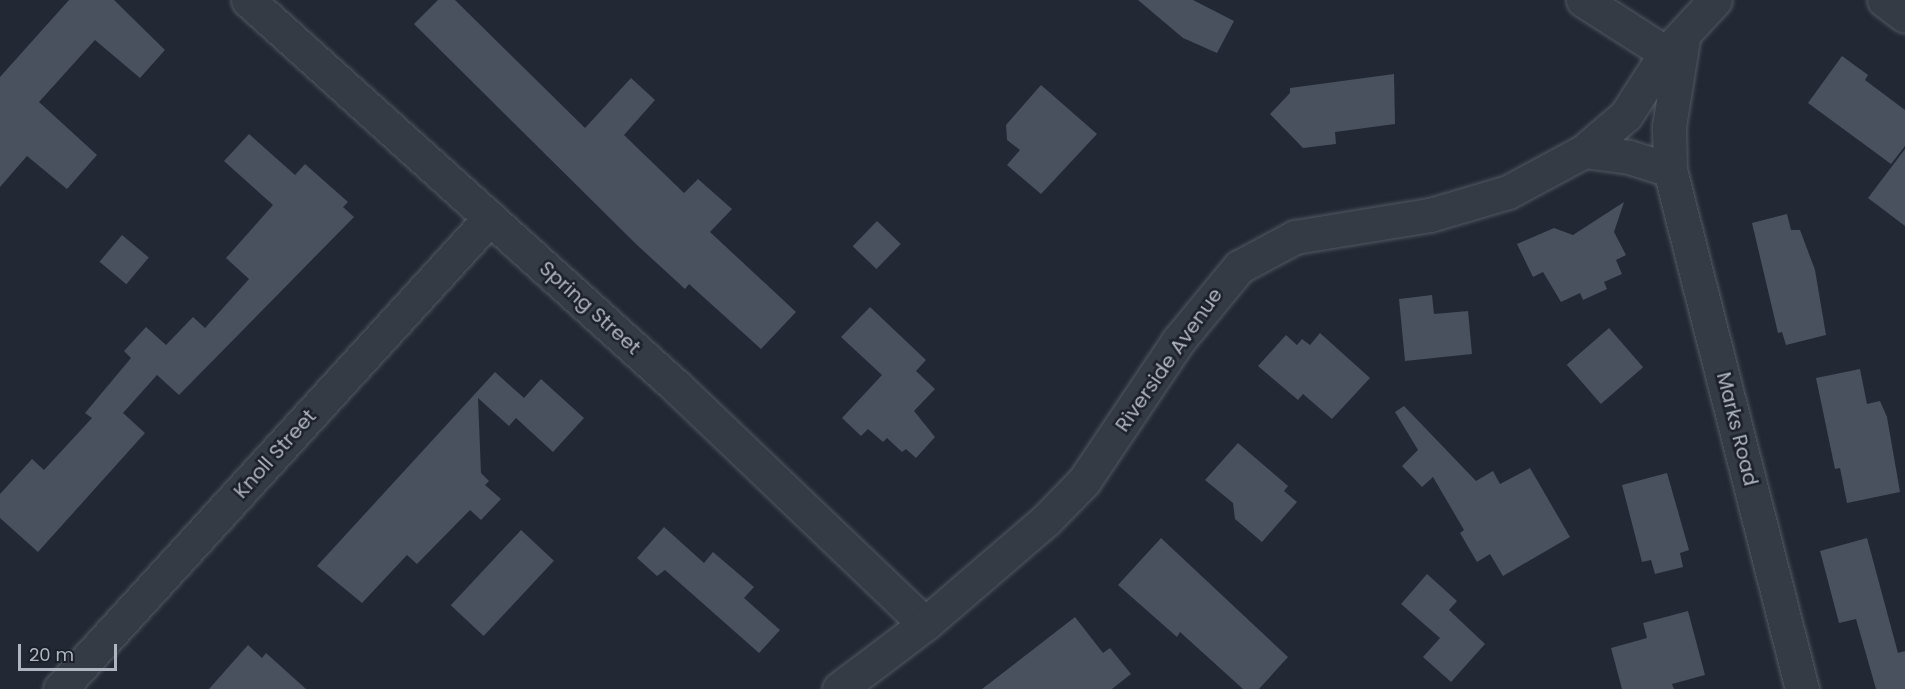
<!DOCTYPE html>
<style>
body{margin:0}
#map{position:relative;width:1905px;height:689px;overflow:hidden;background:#222934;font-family:Poppins,sans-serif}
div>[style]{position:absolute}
.building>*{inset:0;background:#49505e;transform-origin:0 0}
.roads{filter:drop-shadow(0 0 2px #535863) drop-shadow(0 0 2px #535863)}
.minor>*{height:33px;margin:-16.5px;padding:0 16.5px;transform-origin:16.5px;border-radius:16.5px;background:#353b45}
span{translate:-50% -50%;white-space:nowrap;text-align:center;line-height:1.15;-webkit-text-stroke:5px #1b202a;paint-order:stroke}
.street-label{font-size:20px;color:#b0b5c2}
.scale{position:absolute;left:18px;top:644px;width:99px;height:27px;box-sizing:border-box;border:3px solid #b0b5c2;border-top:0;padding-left:8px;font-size:18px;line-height:21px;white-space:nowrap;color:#b0b5c2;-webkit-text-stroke:4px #1b202a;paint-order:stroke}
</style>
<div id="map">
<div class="building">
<i style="clip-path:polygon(69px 0,114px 0,165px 50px,140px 78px,95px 40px,39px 102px,97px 155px,67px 189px,27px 156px,0 187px,0 77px)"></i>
<i style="clip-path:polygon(438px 0,455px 0,585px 128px,631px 78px,655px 100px,624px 135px,684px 193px,698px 179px,732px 209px,710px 232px,796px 312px,761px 349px,689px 284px,685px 289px,637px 245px,414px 24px)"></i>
<i style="clip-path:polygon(1138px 0,1193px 0,1234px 21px,1217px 53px,1183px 38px)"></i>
<i style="clip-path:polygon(1842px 56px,1868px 75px,1865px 80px,1905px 110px,1905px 146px,1891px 164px,1808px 103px)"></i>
<i style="clip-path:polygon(1394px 74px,1395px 124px,1335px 132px,1336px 144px,1303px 148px,1270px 114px,1290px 93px,1290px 88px)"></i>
<i style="clip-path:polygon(1041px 85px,1097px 134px,1041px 194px,1007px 165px,1020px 150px,1007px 140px,1006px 125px)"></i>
<i style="clip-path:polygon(249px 134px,295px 175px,305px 164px,348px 202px,343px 207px,354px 217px,179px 395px,157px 375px,123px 413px,145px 433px,38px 552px,0 518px,0 494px,32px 459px,44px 470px,92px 418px,85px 413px,131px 358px,124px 351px,146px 327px,166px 345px,193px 317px,205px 328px,249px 279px,226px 258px,273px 205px,224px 161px)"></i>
<i style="clip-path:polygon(1905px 149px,1905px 226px,1868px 198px)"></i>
<i style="clip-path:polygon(1624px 202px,1614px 232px,1626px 255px,1616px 260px,1622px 274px,1604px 282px,1607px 289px,1583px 300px,1580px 293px,1561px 302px,1543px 272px,1533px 277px,1517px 244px,1554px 228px,1573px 235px)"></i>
<i style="clip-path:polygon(1787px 214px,1791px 230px,1800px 230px,1815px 270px,1826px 335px,1786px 345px,1782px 332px,1778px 333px,1752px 223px)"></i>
<i style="left:877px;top:221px;width:33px;height:35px;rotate:44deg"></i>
<i style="left:122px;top:235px;width:35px;height:35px;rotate:40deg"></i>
<i style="clip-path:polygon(1432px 295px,1434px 314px,1468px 311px,1472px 354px,1405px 361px,1399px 299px)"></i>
<i style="clip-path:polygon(870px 307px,926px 360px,916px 371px,935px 389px,914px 411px,935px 437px,916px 458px,906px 449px,902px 452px,887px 438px,883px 442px,868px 429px,861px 436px,842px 418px,882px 375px,841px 337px)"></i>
<i style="left:1609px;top:328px;width:52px;height:56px;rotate:49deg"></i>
<i style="clip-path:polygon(1320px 333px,1370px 378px,1332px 419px,1303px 394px,1298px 400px,1258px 366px,1286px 335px,1297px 345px,1302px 339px,1310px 345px)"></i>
<i style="clip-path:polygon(1860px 369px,1867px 404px,1880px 401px,1887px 417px,1900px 492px,1847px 503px,1840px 468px,1835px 469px,1816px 378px)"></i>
<i style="clip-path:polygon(495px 372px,524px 398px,541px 379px,584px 418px,553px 452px,516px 418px,509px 426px,478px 398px,481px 473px,489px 481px,485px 485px,501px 499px,481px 520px,470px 510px,417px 564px,407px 555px,362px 603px,317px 566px)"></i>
<i style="clip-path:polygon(1404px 406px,1476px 481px,1493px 471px,1500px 484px,1530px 468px,1570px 537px,1503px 576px,1490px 554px,1477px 562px,1460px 533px,1464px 530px,1433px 477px,1422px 487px,1402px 466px,1418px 450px,1395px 412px)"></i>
<i style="clip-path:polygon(1238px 443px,1288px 486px,1284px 491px,1297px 502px,1262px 542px,1235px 519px,1233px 503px,1205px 480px)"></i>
<i style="clip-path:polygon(1667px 473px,1689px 550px,1680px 553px,1683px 567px,1655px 574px,1651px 560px,1642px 562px,1622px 485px)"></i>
<i style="clip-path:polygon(664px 527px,704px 563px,713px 552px,754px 587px,744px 598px,780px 630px,759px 653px,665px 570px,657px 576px,637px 558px)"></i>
<i style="left:521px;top:530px;width:45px;height:103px;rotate:43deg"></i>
<i style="clip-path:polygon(1161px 538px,1288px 657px,1259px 689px,1243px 689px,1180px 632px,1177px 637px,1118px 585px)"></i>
<i style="clip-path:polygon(1867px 538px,1898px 653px,1905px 651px,1905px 689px,1876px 689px,1856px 619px,1839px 623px,1820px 551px)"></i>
<i style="clip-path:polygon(1427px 574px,1457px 601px,1449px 610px,1485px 644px,1451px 682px,1423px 657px,1440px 638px,1401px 604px)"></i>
<i style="clip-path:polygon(1688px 611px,1705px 675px,1672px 684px,1674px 689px,1622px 689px,1611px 648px,1647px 638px,1643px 623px)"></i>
<i style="clip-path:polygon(1075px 617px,1103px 653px,1110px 648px,1131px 674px,1112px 689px,982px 689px)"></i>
<i style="clip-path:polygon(248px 645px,262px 658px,266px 653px,306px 689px,209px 689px)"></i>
</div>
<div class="roads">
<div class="minor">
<i style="left:248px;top:0;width:578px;rotate:42.05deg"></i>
<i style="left:677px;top:387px;width:343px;rotate:43.7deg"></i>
<i style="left:1583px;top:0;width:98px;rotate:32.6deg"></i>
<i style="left:1884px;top:0;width:26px;rotate:37deg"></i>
<i style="left:1683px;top:39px;width:88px;rotate:99.1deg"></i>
<i style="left:1669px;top:126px;width:44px;rotate:88.7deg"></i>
<i style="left:1670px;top:170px;width:536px;rotate:75.73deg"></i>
<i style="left:1584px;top:151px;width:45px;rotate:7.6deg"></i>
<i style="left:1629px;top:157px;width:43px;rotate:17.6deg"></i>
<i style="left:60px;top:689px;width:638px;rotate:-47.61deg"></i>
<i style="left:839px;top:689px;width:108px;rotate:-37.1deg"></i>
<i style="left:925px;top:624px;width:160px;rotate:-40.7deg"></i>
<i style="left:1046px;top:520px;width:54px;rotate:-45.7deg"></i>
<i style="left:1084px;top:481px;width:169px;rotate:-56.1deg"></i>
<i style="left:1178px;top:341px;width:96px;rotate:-50.5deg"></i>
<i style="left:1239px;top:267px;width:64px;rotate:-28.2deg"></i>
<i style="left:1295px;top:237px;width:137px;rotate:-9.3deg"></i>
<i style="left:1430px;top:215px;width:81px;rotate:-16.4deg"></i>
<i style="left:1508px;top:192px;width:86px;rotate:-28.3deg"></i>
<i style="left:1584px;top:151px;width:55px;rotate:-40.6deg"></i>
<i style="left:1626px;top:115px;width:74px;rotate:-57.2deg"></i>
<i style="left:1666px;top:53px;width:72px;rotate:-47.2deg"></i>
</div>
</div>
<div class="street-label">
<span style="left:590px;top:308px;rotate:42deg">Spring Street</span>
<span style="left:1169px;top:360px;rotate:-55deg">Riverside Avenue</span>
<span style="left:1737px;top:429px;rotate:76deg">Marks Road</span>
<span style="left:275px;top:454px;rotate:-48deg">Knoll Street</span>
</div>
<div class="scale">20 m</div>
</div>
